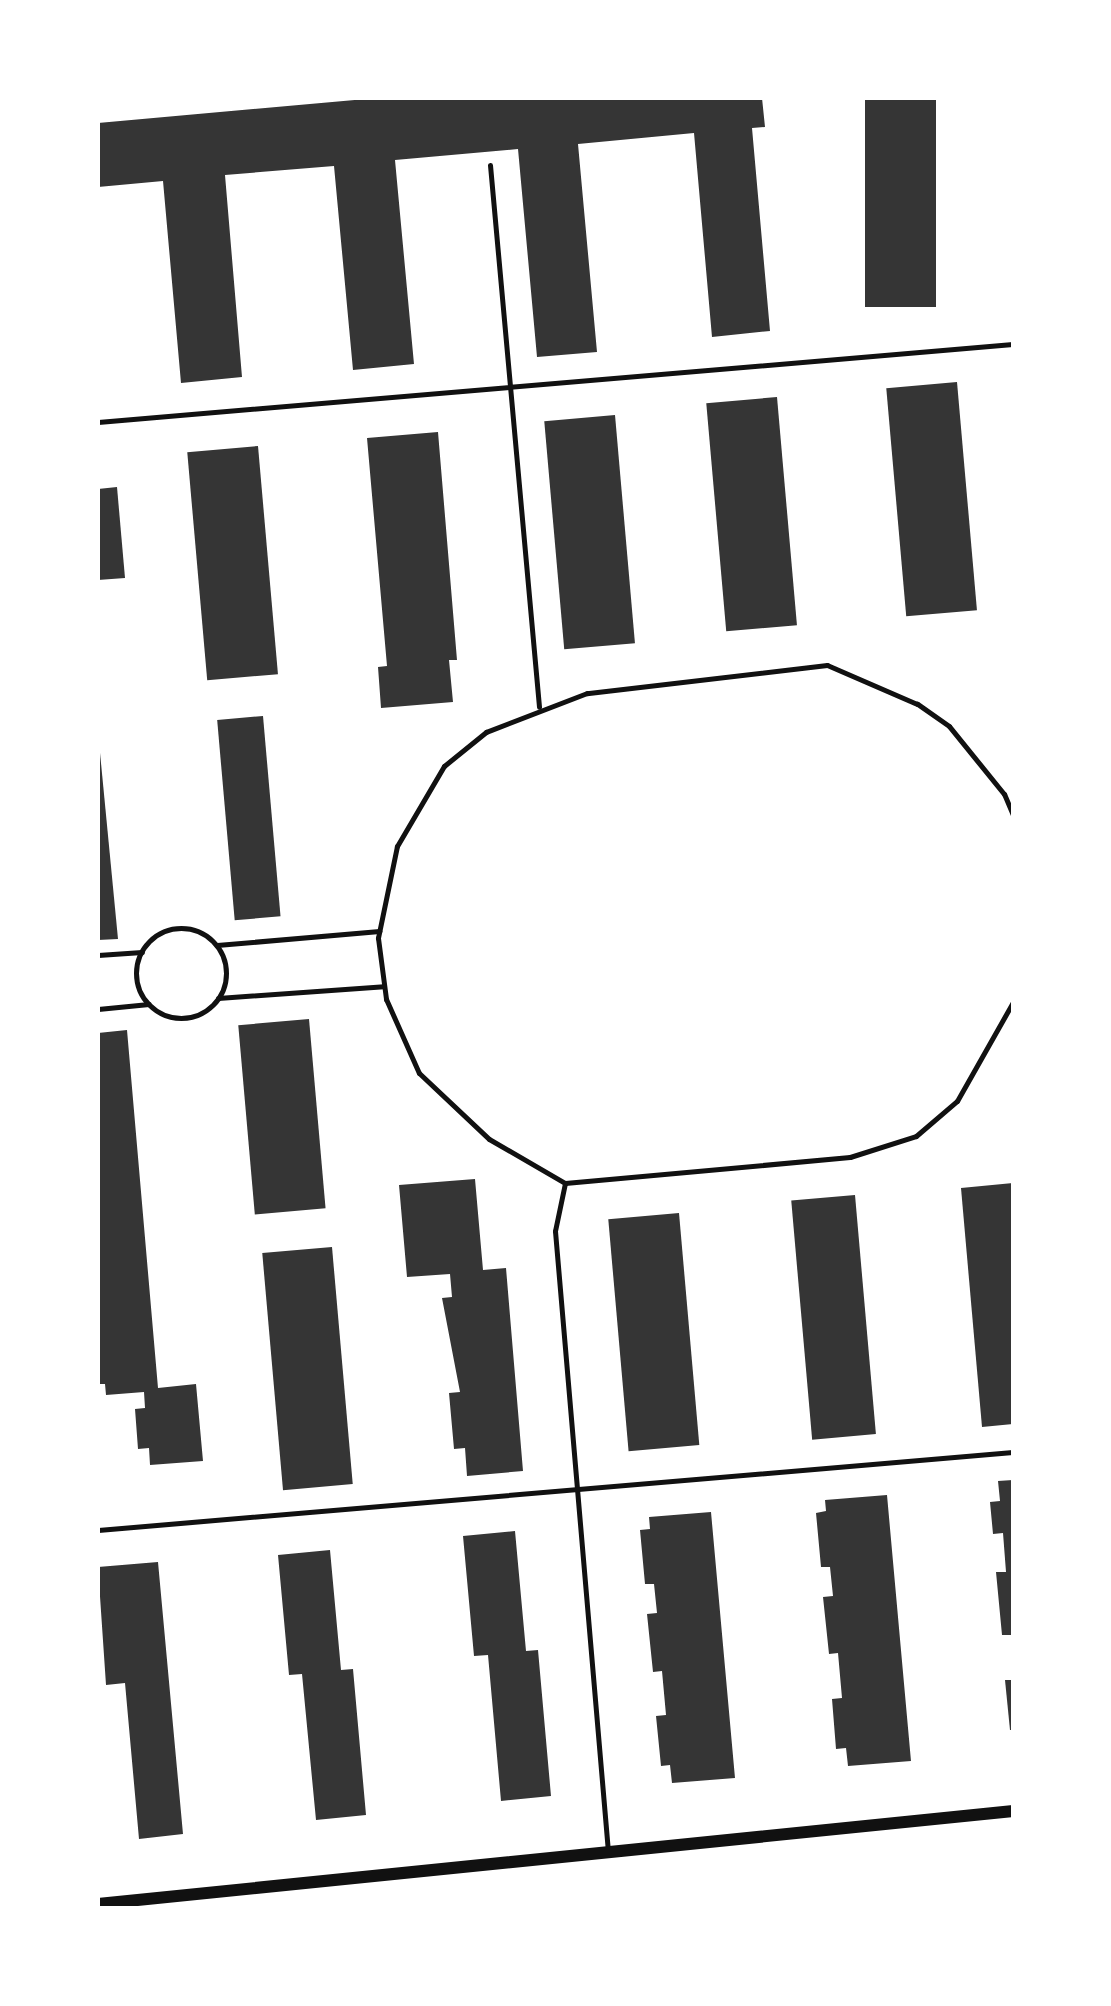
<!DOCTYPE html>
<style>
body{margin:0}
#map{position:relative;width:1111px;height:2006px;overflow:hidden;background:#fff;font-family:"IBM Plex Sans",sans-serif}
div>[style]{position:absolute}
.building>*{inset:0;background:#353535;transform-origin:0 0}
.service>*{height:5px;margin:-2.5px;padding:0 2.5px;transform-origin:2.5px;border-radius:2.5px;background:#111}
.service>.ring{margin:-2.5px;padding:0;box-sizing:content-box;background:none;border:5px solid #111;border-radius:50%}
.tertiary>*{height:12px;margin:-6px;padding:0 6px;transform-origin:6px;border-radius:6px;background:#111}
span{translate:-50% -50%;white-space:nowrap;text-align:center;line-height:1.15;-webkit-text-stroke:6px #fff;paint-order:stroke}
.frame{position:absolute;inset:0;border:100px solid #fff;pointer-events:none}
</style>
<div id="map">
<div class="building">
<i style="clip-path:polygon(377px 98px,762px 98px,765px 127px,752px 128px,770px 331px,712px 337px,694px 133px,578px 144px,597px 352px,537px 357px,518px 149px,395px 160px,414px 364px,353px 370px,334px 166px,225px 175px,242px 377px,181px 383px,163px 181px,98px 187px,98px 123px)"></i>
<i style="left:865px;top:98px;width:71px;height:209px"></i>
<i style="left:957px;top:382px;width:229px;height:71px;rotate:85deg"></i>
<i style="left:777px;top:397px;width:229px;height:71px;rotate:85deg"></i>
<i style="left:615px;top:415px;width:229px;height:71px;rotate:85deg"></i>
<i style="clip-path:polygon(438px 432px,457px 660px,449px 660px,453px 702px,381px 708px,378px 667px,387px 666px,367px 438px)"></i>
<i style="left:258px;top:446px;width:229px;height:71px;rotate:85deg"></i>
<i style="clip-path:polygon(117px 487px,125px 578px,98px 580px,98px 489px)"></i>
<i style="left:263px;top:716px;width:201px;height:46px;rotate:85deg"></i>
<i style="clip-path:polygon(98px 732px,118px 939px,98px 940px)"></i>
<i style="left:309px;top:1019px;width:190px;height:71px;rotate:85deg"></i>
<i style="clip-path:polygon(127px 1030px,158px 1388px,196px 1384px,203px 1461px,150px 1465px,149px 1448px,138px 1449px,135px 1409px,145px 1408px,144px 1392px,106px 1395px,105px 1384px,98px 1384px,98px 1033px)"></i>
<i style="clip-path:polygon(475px 1179px,483px 1270px,506px 1268px,523px 1471px,467px 1476px,465px 1448px,454px 1449px,449px 1393px,460px 1392px,442px 1298px,452px 1297px,450px 1274px,407px 1277px,399px 1185px)"></i>
<i style="clip-path:polygon(1013px 1183px,1013px 1424px,982px 1427px,961px 1188px)"></i>
<i style="left:855px;top:1195px;width:240px;height:64px;rotate:85deg"></i>
<i style="left:679px;top:1213px;width:233px;height:71px;rotate:85deg"></i>
<i style="left:332px;top:1247px;width:238px;height:70px;rotate:85deg"></i>
<i style="clip-path:polygon(1013px 1480px,1013px 1635px,1002px 1635px,996px 1572px,1006px 1572px,1003px 1533px,993px 1534px,990px 1502px,1000px 1501px,998px 1481px)"></i>
<i style="clip-path:polygon(887px 1495px,911px 1761px,848px 1766px,846px 1748px,836px 1749px,832px 1699px,842px 1698px,838px 1653px,829px 1654px,823px 1597px,833px 1596px,830px 1567px,821px 1567px,816px 1513px,826px 1511px,825px 1500px)"></i>
<i style="clip-path:polygon(711px 1512px,735px 1778px,672px 1783px,670px 1765px,661px 1766px,656px 1716px,666px 1715px,662px 1671px,653px 1672px,647px 1614px,657px 1613px,654px 1584px,645px 1584px,640px 1530px,650px 1529px,649px 1517px)"></i>
<i style="clip-path:polygon(515px 1531px,526px 1651px,538px 1650px,551px 1796px,501px 1801px,488px 1655px,474px 1656px,463px 1536px)"></i>
<i style="clip-path:polygon(330px 1550px,341px 1670px,353px 1669px,366px 1815px,316px 1820px,302px 1674px,289px 1675px,278px 1555px)"></i>
<i style="clip-path:polygon(158px 1562px,183px 1834px,139px 1839px,125px 1683px,106px 1685px,98px 1567px)"></i>
<i style="clip-path:polygon(1005px 1680px,1013px 1680px,1013px 1730px,1010px 1730px)"></i>
</div>
<div class="service">
<i style="left:490px;top:165px;width:544px;rotate:84.83deg"></i>
<i style="left:98px;top:422px;width:918px;rotate:-4.87deg"></i>
<i style="left:1013px;top:815px;width:23px;rotate:-113deg"></i>
<i style="left:1004px;top:794px;width:87px;rotate:-129deg"></i>
<i style="left:949px;top:726px;width:39px;rotate:-145deg"></i>
<i style="left:917px;top:704px;width:98px;rotate:-156.6deg"></i>
<i style="left:827px;top:665px;width:242px;rotate:173.3deg"></i>
<i style="left:587px;top:693px;width:108px;rotate:158.9deg"></i>
<i style="left:486px;top:732px;width:54px;rotate:141deg"></i>
<i style="left:444px;top:766px;width:93px;rotate:120.4deg"></i>
<i style="left:397px;top:846px;width:94px;rotate:101.7deg"></i>
<i style="left:378px;top:938px;width:62px;rotate:82.5deg"></i>
<i style="left:386px;top:999px;width:81px;rotate:66deg"></i>
<i style="left:419px;top:1073px;width:96px;rotate:43.3deg"></i>
<i style="left:489px;top:1139px;width:88px;rotate:30.1deg"></i>
<i style="left:565px;top:1183px;width:286px;rotate:-5.2deg"></i>
<i style="left:850px;top:1157px;width:69px;rotate:-17.7deg"></i>
<i style="left:916px;top:1136px;width:54px;rotate:-40.5deg"></i>
<i style="left:957px;top:1101px;width:114px;rotate:-60.5deg"></i>
<i class="ring" style="left:136px;top:928px;width:85px;height:85px"></i>
<i style="left:217px;top:945px;width:163px;rotate:-4.9deg"></i>
<i style="left:98px;top:955px;width:44px;rotate:-3.9deg"></i>
<i style="left:218px;top:998px;width:166px;rotate:-4.1deg"></i>
<i style="left:98px;top:1009px;width:51px;rotate:-5.6deg"></i>
<i style="left:565px;top:1183px;width:49px;rotate:101.8deg"></i>
<i style="left:555px;top:1231px;width:623px;rotate:85.12deg"></i>
<i style="left:98px;top:1530px;width:918px;rotate:-4.87deg"></i>
</div>
<div class="tertiary">
<i style="left:98px;top:1904px;width:920px;rotate:-5.8deg"></i>
</div>
<div class="frame"></div>
</div>
